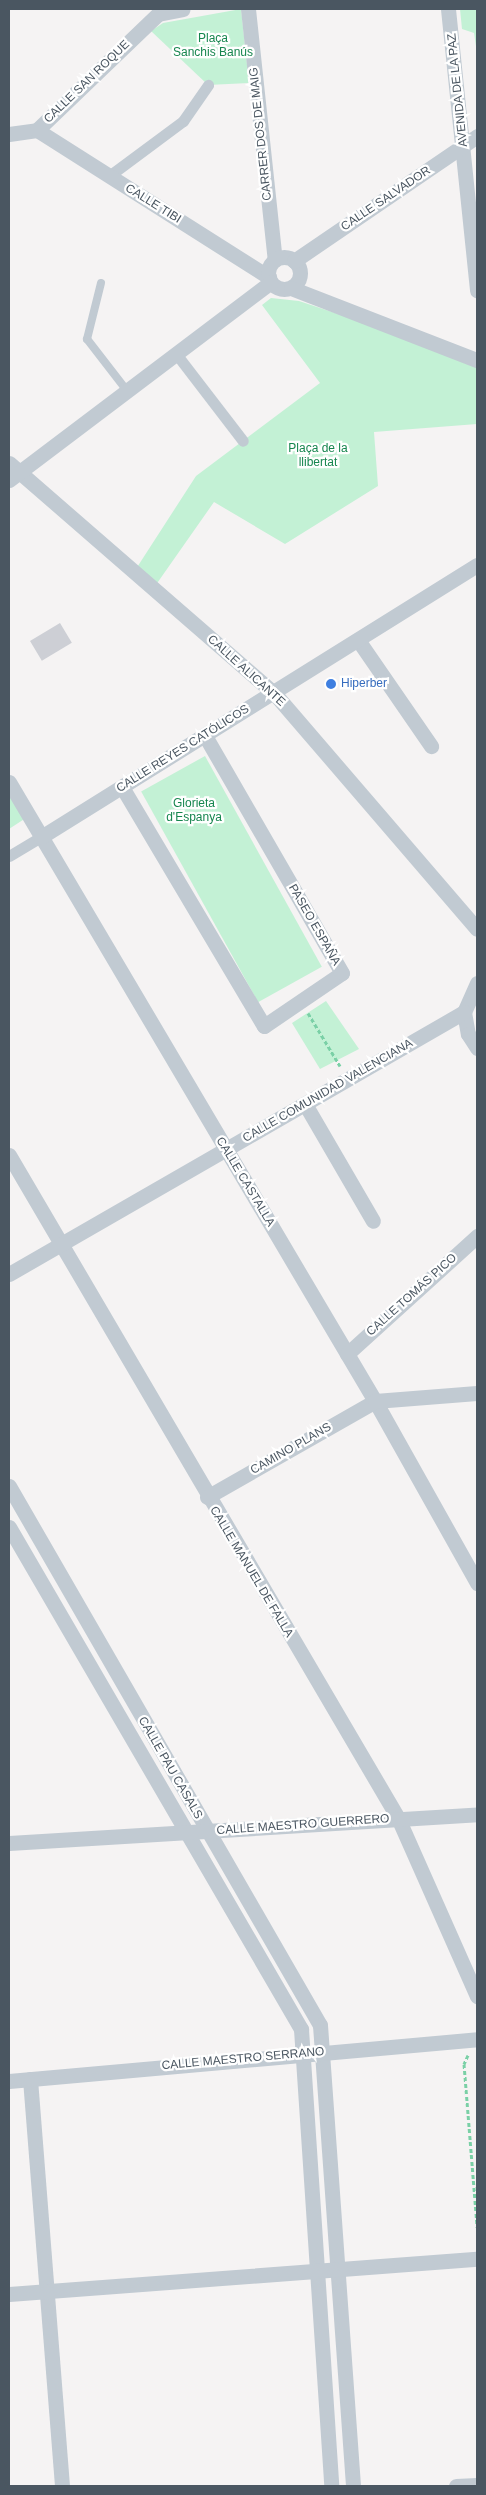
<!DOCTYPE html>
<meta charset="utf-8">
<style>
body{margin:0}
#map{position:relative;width:486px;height:2495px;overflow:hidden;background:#f5f3f3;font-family:Arial,sans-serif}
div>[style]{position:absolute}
.green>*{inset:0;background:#c3f1d5;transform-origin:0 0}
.building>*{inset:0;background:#cdcfd5;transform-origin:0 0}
.path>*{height:3px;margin-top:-1.5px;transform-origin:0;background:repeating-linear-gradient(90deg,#7ad0a6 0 4px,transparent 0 6.5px)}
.service>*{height:8px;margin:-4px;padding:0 4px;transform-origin:4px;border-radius:4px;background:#c1cad2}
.pedestrian>*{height:11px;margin:-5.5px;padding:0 5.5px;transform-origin:5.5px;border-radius:5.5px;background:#c1cad2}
.minor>*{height:15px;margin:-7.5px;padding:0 7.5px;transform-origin:7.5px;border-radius:7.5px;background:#c1cad2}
.minor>.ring{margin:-7.5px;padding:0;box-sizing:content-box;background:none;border:15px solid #c1cad2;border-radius:50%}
.dots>*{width:14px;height:14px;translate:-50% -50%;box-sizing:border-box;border:2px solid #fff;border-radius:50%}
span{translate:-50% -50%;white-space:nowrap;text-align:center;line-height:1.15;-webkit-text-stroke:4.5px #fff;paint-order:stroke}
.park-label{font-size:12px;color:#17864f}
.street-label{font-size:12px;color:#4a5661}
.shop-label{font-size:12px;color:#366cbe}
.left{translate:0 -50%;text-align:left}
.frame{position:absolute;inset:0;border:10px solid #4a5661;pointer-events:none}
</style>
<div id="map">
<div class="green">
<i style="clip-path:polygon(241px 9px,249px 83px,208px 85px,151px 31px,163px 23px)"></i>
<i style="clip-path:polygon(460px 9px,477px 9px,477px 53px,474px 33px,462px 29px)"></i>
<i style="clip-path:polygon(271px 298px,299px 301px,477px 360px,477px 424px,374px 432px,378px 486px,285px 544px,214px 502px,153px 589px,134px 572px,196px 476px,320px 383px,262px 305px)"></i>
<i style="left:205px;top:756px;width:241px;height:73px;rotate:61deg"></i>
<i style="clip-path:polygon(9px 790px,29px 816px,9px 829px)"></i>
<i style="clip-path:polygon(326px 1001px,359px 1049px,320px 1069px,292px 1023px)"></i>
</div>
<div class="building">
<i style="left:60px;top:623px;width:23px;height:35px;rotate:59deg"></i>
</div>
<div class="path">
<i style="left:308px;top:1013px;width:62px;rotate:58.9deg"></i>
<i style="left:468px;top:2055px;width:10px;rotate:114deg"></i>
<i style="left:464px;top:2064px;width:164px;rotate:85.4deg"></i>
</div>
<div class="service">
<i style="left:101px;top:283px;width:58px;rotate:104deg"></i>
<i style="left:87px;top:339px;width:67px;rotate:52.3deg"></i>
</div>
<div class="pedestrian">
<i style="left:109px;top:176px;width:92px;rotate:-36.6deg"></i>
<i style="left:183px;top:121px;width:44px;rotate:-55.2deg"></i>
<i style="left:177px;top:355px;width:108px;rotate:52.5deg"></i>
<i style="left:9px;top:856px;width:37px;rotate:-31deg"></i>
</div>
<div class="minor">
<i style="left:248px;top:9px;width:252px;rotate:83.9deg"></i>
<i style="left:448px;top:9px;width:283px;rotate:84.1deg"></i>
<i style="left:158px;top:14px;width:25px;rotate:-11deg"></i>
<i style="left:37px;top:130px;width:275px;rotate:32.4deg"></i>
<i style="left:9px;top:134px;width:28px;rotate:-8deg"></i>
<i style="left:37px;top:130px;width:168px;rotate:-43.8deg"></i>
<i class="ring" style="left:268px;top:257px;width:17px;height:17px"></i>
<i style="left:294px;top:261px;width:222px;rotate:-34.3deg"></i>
<i style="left:291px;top:288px;width:199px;rotate:21.2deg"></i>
<i style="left:9px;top:463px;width:351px;rotate:41deg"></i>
<i style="left:274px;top:693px;width:311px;rotate:49.3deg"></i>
<i style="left:9px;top:480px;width:328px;rotate:-37.1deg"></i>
<i style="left:358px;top:640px;width:129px;rotate:55.4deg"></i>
<i style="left:9px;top:782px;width:719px;rotate:59.41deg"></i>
<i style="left:375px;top:1401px;width:209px;rotate:60.7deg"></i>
<i style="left:122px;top:787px;width:278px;rotate:59.3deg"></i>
<i style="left:264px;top:1026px;width:94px;rotate:-34.2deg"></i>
<i style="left:342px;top:973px;width:274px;rotate:-120deg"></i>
<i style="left:41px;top:837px;width:514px;rotate:-31.96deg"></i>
<i style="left:477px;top:983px;width:32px;rotate:114deg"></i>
<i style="left:464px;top:1012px;width:22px;rotate:80deg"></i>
<i style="left:468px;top:1034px;width:17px;rotate:57deg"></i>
<i style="left:305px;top:1104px;width:135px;rotate:59.8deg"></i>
<i style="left:9px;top:1155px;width:769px;rotate:59.6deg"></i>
<i style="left:398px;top:1818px;width:195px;rotate:66.1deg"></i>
<i style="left:9px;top:1274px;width:525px;rotate:-29.93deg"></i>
<i style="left:347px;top:1354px;width:176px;rotate:-42.2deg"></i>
<i style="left:9px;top:1486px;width:622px;rotate:60.02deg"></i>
<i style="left:320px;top:2025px;width:462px;rotate:85.9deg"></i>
<i style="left:207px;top:1497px;width:193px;rotate:-29.7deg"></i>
<i style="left:375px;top:1401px;width:102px;rotate:-4.5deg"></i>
<i style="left:9px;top:1527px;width:581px;rotate:59.81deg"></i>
<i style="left:301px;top:2029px;width:458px;rotate:86.2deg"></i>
<i style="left:9px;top:1843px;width:469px;rotate:-3.5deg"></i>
<i style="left:30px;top:2079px;width:408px;rotate:85.5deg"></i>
<i style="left:9px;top:2081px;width:470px;rotate:-5.1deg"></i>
<i style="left:9px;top:2294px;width:469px;rotate:-4.3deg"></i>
<i style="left:456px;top:2486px;width:21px;rotate:-3deg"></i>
</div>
<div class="dots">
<i style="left:331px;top:684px;background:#3f7fe0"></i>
</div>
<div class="park-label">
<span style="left:213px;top:46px">Plaça<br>Sanchis Banús</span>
<span style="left:318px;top:456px">Plaça de la<br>llibertat</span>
<span style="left:194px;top:811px">Glorieta<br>d'Espanya</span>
</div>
<div class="street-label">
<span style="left:87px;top:82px;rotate:-44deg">CALLE SAN ROQUE</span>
<span style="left:458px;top:90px;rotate:-96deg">AVENIDA DE LA PAZ</span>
<span style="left:261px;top:134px;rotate:-96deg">CARRER DOS DE MAIG</span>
<span style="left:386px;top:199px;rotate:-34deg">CALLE SALVADOR</span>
<span style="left:153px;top:204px;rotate:32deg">CALLE TIBI</span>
<span style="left:246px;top:671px;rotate:42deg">CALLE ALICANTE</span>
<span style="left:183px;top:749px;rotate:-32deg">CALLE REYES CATÓLICOS</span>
<span style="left:314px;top:925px;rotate:60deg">PASEO ESPAÑA</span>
<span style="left:328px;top:1091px;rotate:-30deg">CALLE COMUNIDAD VALENCIANA</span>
<span style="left:245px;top:1182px;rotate:59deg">CALLE CASTALLA</span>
<span style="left:412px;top:1295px;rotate:-42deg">CALLE TOMÁS PICO</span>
<span style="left:291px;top:1449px;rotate:-30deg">CAMINO PLANS</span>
<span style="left:251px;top:1572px;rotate:59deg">CALLE MANUEL DE FALLA</span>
<span style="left:170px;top:1768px;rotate:60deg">CALLE PAU CASALS</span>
<span style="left:303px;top:1825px;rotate:-4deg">CALLE MAESTRO GUERRERO</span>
<span style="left:243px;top:2059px;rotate:-5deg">CALLE MAESTRO SERRANO</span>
</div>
<div class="shop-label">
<span class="left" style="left:341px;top:684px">Hiperber</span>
</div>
<div class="frame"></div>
</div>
